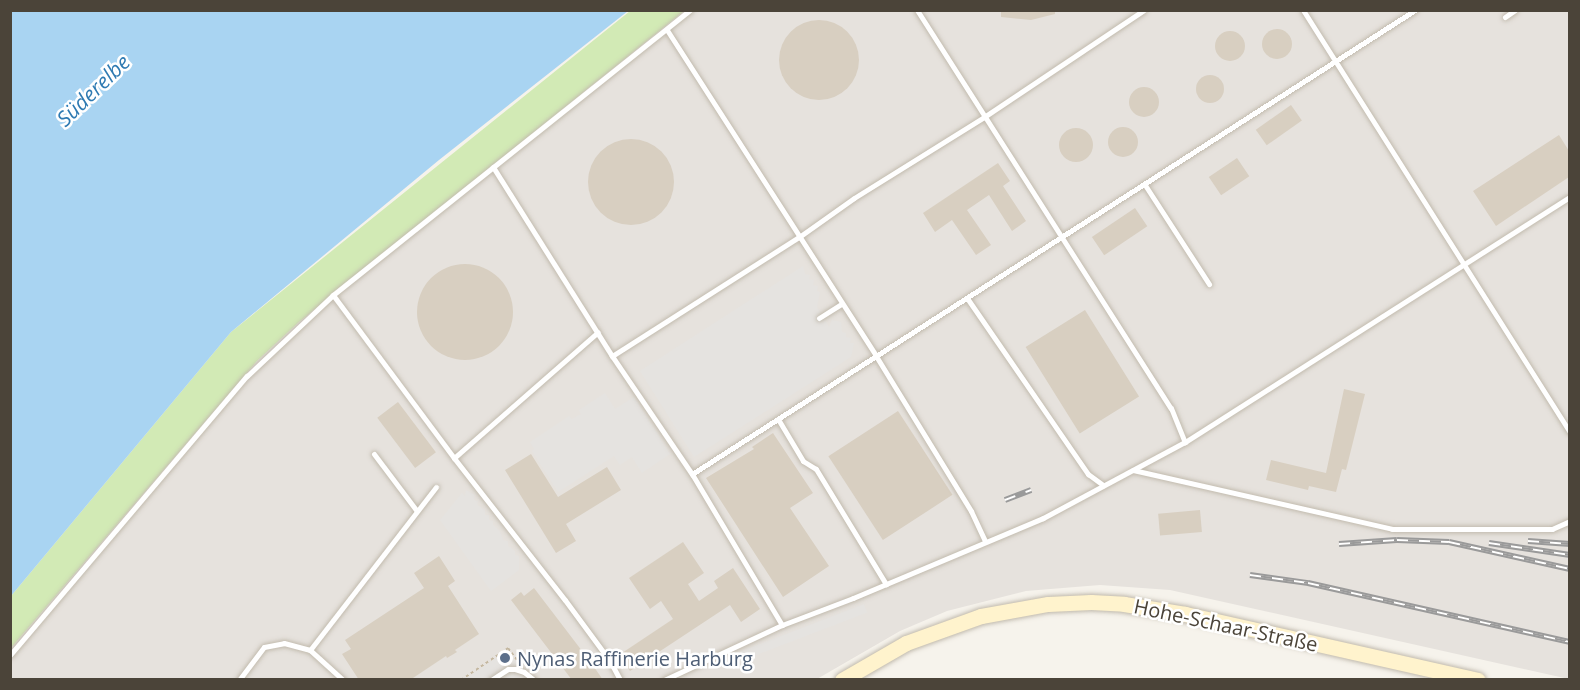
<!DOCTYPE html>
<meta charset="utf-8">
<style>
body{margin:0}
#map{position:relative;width:1580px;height:690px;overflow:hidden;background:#f6f3ec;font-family:"Open Sans",sans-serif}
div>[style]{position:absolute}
.industrial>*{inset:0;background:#e6e2dd}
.green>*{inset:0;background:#d2eab5}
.parking>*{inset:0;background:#e5e3e0;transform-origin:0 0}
.water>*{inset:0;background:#a9d4f2}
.building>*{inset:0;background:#d8cfc1;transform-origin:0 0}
.round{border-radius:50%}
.path>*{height:2px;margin-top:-1px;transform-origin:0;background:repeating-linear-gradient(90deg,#c4b79f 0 3px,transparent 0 6px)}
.roads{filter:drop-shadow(0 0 2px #c2bbae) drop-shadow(0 0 2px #c2bbae)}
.lane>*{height:5px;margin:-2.5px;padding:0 2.5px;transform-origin:2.5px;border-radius:2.5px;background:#fff}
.secondary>*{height:15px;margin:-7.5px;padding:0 7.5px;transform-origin:7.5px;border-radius:7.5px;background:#fff3cd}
.rail>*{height:6px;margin-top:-3px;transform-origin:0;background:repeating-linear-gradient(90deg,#fff 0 11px,#9a9a9a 0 22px);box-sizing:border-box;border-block:2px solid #9a9a9a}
.dots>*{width:16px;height:16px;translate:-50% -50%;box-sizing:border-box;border:3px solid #fff;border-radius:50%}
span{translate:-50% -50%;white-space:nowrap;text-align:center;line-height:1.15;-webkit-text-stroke:5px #fff;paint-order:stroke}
.street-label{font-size:20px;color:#4b4439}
.service-label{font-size:20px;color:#4e5e75}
.left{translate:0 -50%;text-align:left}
.water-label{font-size:21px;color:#2e7ab2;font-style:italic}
.frame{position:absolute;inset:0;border:12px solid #4b4439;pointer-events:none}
</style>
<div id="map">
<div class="industrial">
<i style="clip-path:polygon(684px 11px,1569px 11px,1569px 679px,1170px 590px,1100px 585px,1026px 591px,947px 611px,900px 631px,817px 679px,11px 680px,11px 648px,257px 361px,299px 322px)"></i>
</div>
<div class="green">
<i style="clip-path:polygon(630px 11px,684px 11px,299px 322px,257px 361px,11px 648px,11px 596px,231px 332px)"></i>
</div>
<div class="parking">
<i style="clip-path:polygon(803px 266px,805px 274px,810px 275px,809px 279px,814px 280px,813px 285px,818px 286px,817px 291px,820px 292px,817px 307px,829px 327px,832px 320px,841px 322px,842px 332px,846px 333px,846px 337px,851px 338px,850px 343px,854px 343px,851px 357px,694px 457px,640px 371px)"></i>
<i style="clip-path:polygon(605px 393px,615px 409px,634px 397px,670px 454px,642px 473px,632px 457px,620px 465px,614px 456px,558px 492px,532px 451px,534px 449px,530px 442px,569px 416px,572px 419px,581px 414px,579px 410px)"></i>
<i style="clip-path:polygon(466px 490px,475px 495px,474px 500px,478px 501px,477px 505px,485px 510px,485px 515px,489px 515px,489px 520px,493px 521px,493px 525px,500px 531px,503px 540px,508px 541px,508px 546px,515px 551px,515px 555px,519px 556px,519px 570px,491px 591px,440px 520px,462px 493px,465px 496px)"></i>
<i style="left:864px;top:604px;width:9px;height:144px;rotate:69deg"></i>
<i style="clip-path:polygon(508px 650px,519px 666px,537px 679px,464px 680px)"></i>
</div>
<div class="water">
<i style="clip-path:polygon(11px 10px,628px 10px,628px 11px,439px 160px,231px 332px,11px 596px)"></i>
</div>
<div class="building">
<i style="clip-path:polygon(1001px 10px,1055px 10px,1055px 14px,1031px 20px,1001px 17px)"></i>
<i class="round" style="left:779px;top:20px;width:80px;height:80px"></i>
<i class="round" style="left:1262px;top:29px;width:30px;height:30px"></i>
<i class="round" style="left:1215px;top:31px;width:30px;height:30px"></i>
<i class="round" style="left:1196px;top:75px;width:28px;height:28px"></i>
<i class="round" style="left:1129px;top:87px;width:30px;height:30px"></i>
<i style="left:1291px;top:105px;width:19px;height:43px;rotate:55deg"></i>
<i class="round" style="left:1108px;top:127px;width:30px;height:30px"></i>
<i class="round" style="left:1059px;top:128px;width:34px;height:34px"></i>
<i style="clip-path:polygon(1559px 135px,1569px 151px,1569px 177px,1496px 226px,1473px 191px)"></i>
<i class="round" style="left:588px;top:139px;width:86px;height:86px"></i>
<i style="left:1237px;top:158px;width:22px;height:34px;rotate:56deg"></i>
<i style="clip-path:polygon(998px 163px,1010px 181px,1003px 186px,1026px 221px,1012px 231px,989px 195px,967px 210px,991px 245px,976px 255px,952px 220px,935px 232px,923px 213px)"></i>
<i style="left:1135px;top:208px;width:22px;height:52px;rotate:56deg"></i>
<i class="round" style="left:417px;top:264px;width:96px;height:96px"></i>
<i style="left:1085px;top:310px;width:102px;height:70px;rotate:58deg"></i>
<i style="clip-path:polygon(1344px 389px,1365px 394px,1346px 470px,1342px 469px,1336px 492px,1309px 486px,1308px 490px,1266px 480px,1271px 460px,1326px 473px)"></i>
<i style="left:398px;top:402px;width:63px;height:26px;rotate:53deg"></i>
<i style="left:898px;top:411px;width:100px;height:83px;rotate:57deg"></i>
<i style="clip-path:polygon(773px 433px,813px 493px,790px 508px,829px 566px,783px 597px,706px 478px,754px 449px,752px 447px)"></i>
<i style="clip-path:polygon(531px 454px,558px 497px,607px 467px,621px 490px,566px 524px,576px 541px,556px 553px,505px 470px)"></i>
<i style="left:1200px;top:510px;width:22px;height:42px;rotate:85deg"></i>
<i style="clip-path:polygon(683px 542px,704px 573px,688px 584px,699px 601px,718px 588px,714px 581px,733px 568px,760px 609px,741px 622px,730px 605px,630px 671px,619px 655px,673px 619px,661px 601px,650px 609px,629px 578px)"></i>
<i style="clip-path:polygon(439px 556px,455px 581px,448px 586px,479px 634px,455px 650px,457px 652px,447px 658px,446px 656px,410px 680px,359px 680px,342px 654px,351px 649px,345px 640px,424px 588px,414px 573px)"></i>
<i style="clip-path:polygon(534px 588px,592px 664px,603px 680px,572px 680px,511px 600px,521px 592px,524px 596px)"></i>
</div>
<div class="path">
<i style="left:461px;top:680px;width:57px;rotate:-34.2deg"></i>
<i style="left:508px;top:648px;width:15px;rotate:53deg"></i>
</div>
<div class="roads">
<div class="lane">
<i style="left:917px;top:10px;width:472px;rotate:57.5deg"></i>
<i style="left:1171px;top:408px;width:37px;rotate:68deg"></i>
<i style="left:1303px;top:10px;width:499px;rotate:57.7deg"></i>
<i style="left:1505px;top:17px;width:12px;rotate:-35deg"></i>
<i style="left:667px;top:30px;width:387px;rotate:57.3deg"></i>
<i style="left:876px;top:356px;width:182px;rotate:58.5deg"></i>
<i style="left:971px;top:511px;width:33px;rotate:65deg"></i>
<i style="left:493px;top:167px;width:223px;rotate:57.8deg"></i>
<i style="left:612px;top:356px;width:143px;rotate:55.9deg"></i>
<i style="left:692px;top:474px;width:176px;rotate:59.2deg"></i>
<i style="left:1145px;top:185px;width:118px;rotate:57.1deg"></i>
<i style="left:333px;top:295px;width:203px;rotate:53.4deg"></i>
<i style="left:454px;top:458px;width:180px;rotate:52deg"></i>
<i style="left:565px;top:600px;width:76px;rotate:53.6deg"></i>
<i style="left:610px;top:661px;width:21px;rotate:62deg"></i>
<i style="left:967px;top:298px;width:214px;rotate:55.5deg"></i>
<i style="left:1088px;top:474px;width:19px;rotate:36deg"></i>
<i style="left:819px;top:318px;width:26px;rotate:-32deg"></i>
<i style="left:612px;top:356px;width:222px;rotate:-32.5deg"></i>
<i style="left:799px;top:237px;width:67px;rotate:-35.3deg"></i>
<i style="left:854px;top:198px;width:153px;rotate:-31.9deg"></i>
<i style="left:984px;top:117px;width:192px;rotate:-33.8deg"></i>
<i style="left:778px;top:419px;width:49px;rotate:59.2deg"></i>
<i style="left:803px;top:461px;width:15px;rotate:32deg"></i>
<i style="left:816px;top:469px;width:135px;rotate:58.7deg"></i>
<i style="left:374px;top:454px;width:71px;rotate:53deg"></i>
<i style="left:454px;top:458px;width:191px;rotate:-41.2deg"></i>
<i style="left:1133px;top:470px;width:266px;rotate:12.8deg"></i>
<i style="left:1392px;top:529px;width:160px"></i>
<i style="left:1552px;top:529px;width:20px;rotate:-24deg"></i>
<i style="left:692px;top:474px;width:859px;rotate:-32.69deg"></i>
<i style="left:310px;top:650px;width:45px;rotate:42.3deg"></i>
<i style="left:10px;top:655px;width:366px;rotate:-49.7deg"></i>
<i style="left:247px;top:376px;width:118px;rotate:-43.3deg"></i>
<i style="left:333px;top:295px;width:457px;rotate:-38.6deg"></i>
<i style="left:239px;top:680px;width:41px;rotate:-52.9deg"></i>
<i style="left:264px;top:647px;width:20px;rotate:-11deg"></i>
<i style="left:284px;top:643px;width:27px;rotate:15deg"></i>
<i style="left:310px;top:650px;width:206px;rotate:-52.3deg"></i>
<i style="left:491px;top:680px;width:20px;rotate:-33deg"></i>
<i style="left:508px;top:669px;width:7px"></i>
<i style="left:515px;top:669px;width:9px;rotate:18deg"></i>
<i style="left:524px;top:672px;width:13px;rotate:39deg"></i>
<i style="left:664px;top:680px;width:130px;rotate:-25deg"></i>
<i style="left:782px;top:625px;width:76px;rotate:-20.8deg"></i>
<i style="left:853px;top:598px;width:206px;rotate:-22.8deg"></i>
<i style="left:1043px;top:518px;width:161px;rotate:-28.2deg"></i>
<i style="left:1185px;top:442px;width:456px;rotate:-32.5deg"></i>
</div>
<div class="secondary">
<i style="left:842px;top:680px;width:74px;rotate:-30deg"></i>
<i style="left:906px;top:643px;width:80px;rotate:-19.8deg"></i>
<i style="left:981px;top:616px;width:68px;rotate:-10.2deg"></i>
<i style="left:1048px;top:604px;width:43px;rotate:-2.7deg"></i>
<i style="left:1091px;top:602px;width:33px;rotate:3deg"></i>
<i style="left:1124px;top:604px;width:62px;rotate:9.3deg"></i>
<i style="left:1185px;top:614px;width:300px;rotate:12.7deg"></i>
</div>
</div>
<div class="rail">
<i style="left:1005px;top:500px;width:28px;rotate:-21deg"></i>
<i style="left:1528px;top:541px;width:42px;rotate:4.1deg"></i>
<i style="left:1489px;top:543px;width:82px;rotate:8.4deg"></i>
<i style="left:1339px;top:544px;width:58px;rotate:-3.9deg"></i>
<i style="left:1397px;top:540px;width:52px;rotate:2.2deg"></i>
<i style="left:1449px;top:542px;width:124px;rotate:12.6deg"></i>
<i style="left:1250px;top:575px;width:59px;rotate:7.9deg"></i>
<i style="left:1308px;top:583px;width:269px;rotate:12.7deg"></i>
</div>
<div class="dots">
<i style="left:505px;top:658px;background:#5c6f8a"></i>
</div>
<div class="street-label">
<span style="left:1226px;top:625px;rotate:12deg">Hohe-Schaar-Straße</span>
</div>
<div class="service-label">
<span class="left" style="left:517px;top:658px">Nynas Raffinerie Harburg</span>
</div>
<div class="water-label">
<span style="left:93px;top:90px;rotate:-44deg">Süderelbe</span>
</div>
<div class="frame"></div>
</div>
